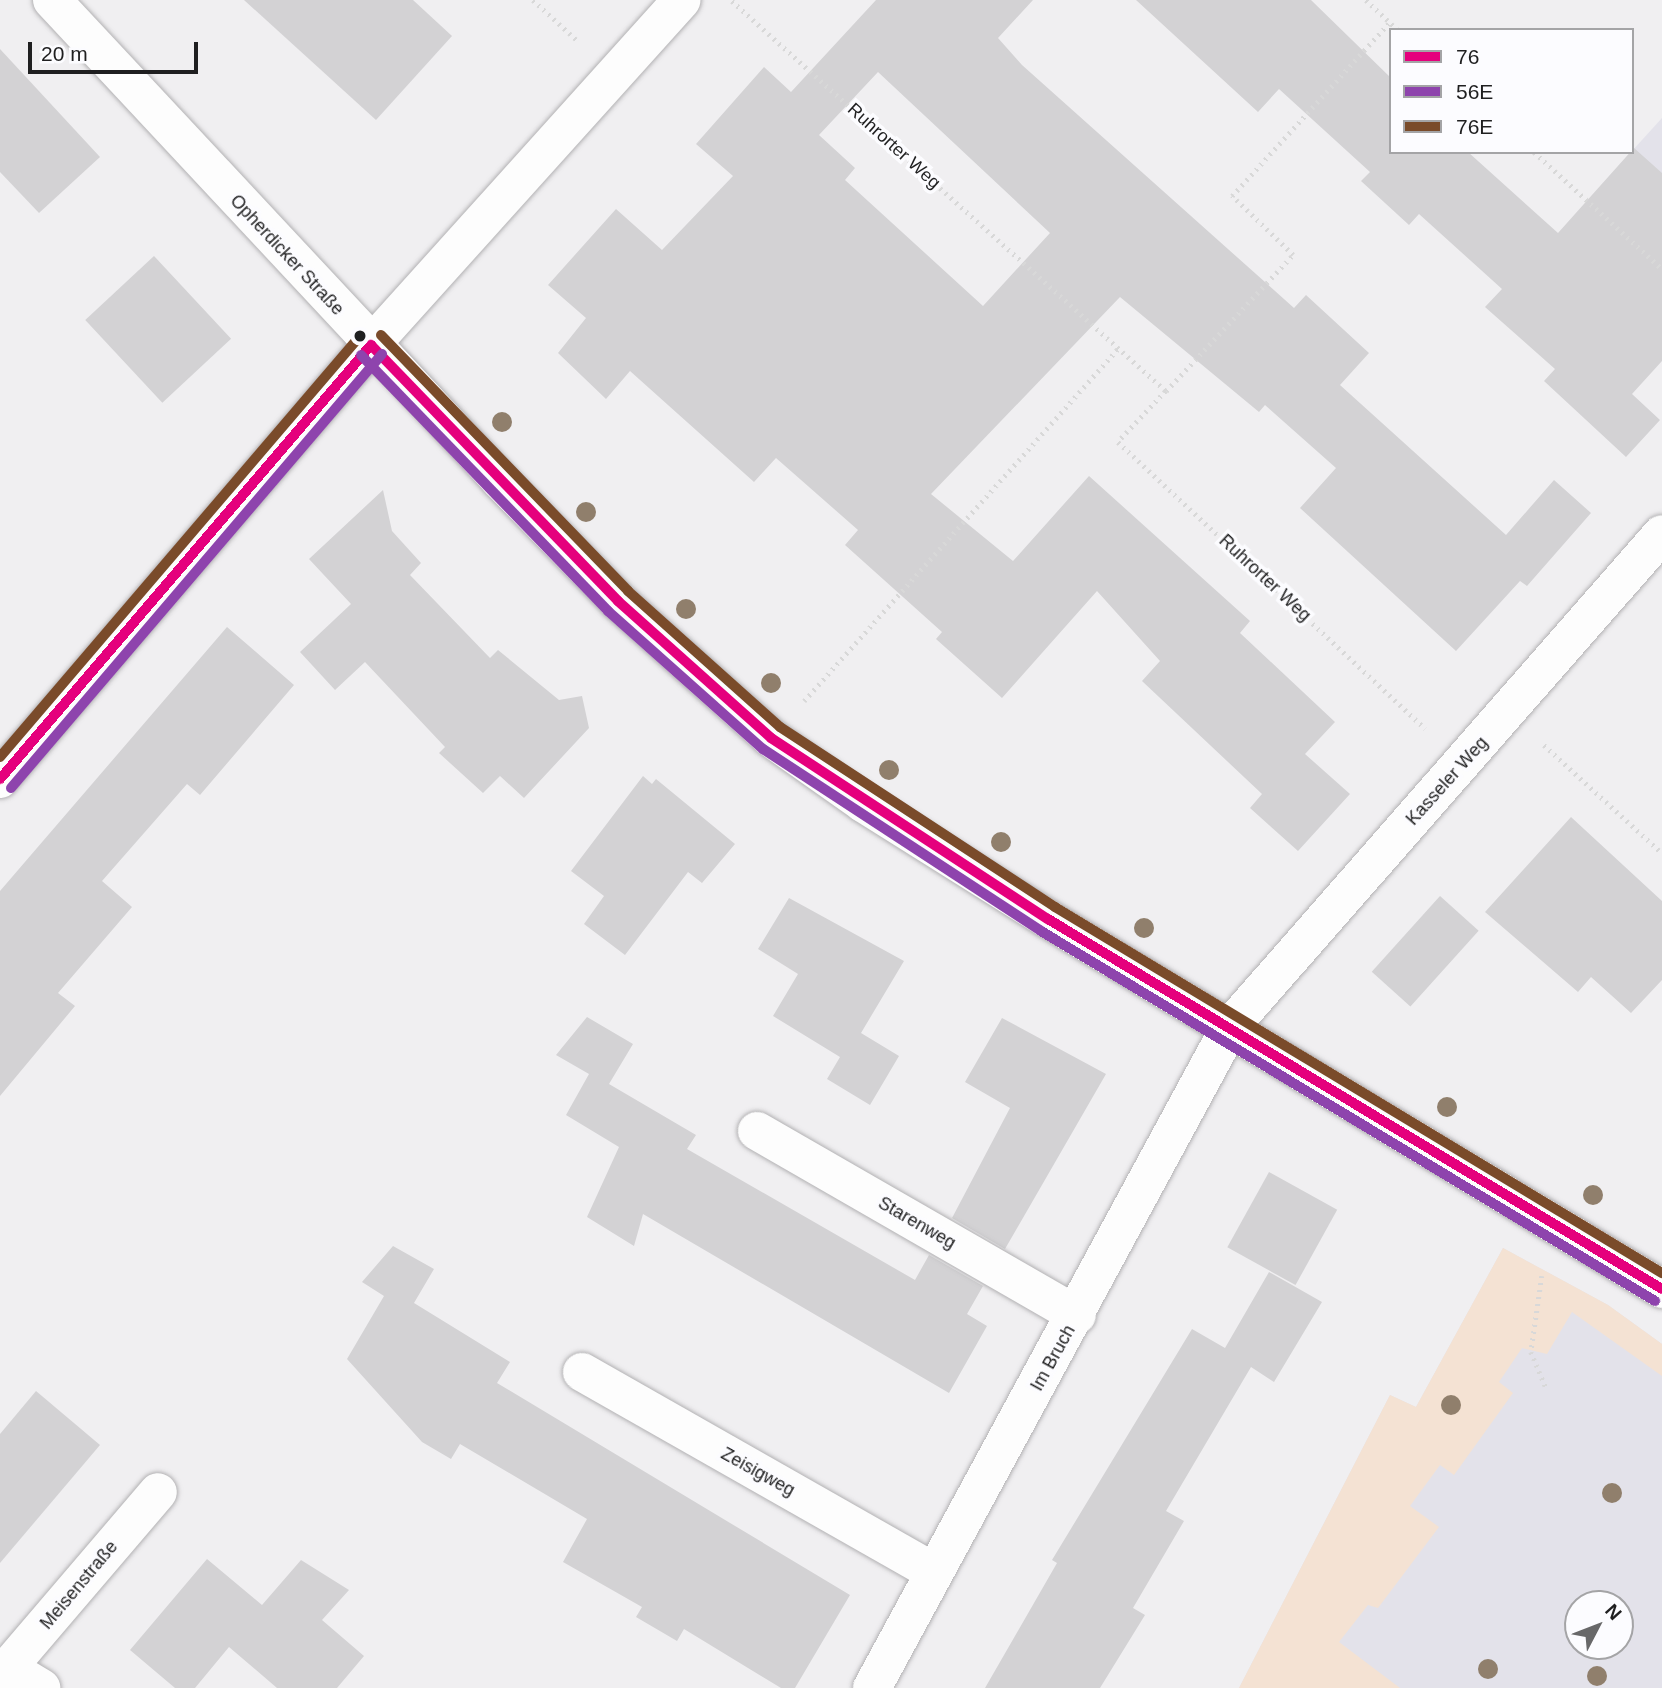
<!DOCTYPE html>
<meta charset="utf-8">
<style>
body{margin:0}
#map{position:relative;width:1662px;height:1688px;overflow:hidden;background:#f0eff1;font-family:Helvetica,sans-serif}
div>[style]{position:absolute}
.built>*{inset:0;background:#e3e2ea}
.green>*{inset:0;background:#f4e2d3}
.building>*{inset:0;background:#d3d2d4;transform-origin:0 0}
.path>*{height:4.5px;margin-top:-2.25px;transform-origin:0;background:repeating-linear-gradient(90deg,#d8d8d8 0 2px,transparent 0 7px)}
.roads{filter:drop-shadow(0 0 2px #b2b1b3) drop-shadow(0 0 2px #b2b1b3)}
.minor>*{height:38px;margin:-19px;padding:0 19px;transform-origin:19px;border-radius:19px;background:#fdfdfd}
.bus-1>*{height:10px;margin:-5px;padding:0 5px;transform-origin:5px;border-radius:5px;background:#e5007d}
.bus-2>*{height:10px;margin:-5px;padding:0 5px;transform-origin:5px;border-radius:5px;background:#8e44ad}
.bus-3>*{height:10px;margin:-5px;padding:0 5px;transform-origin:5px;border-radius:5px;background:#7a4b2a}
.trees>*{width:20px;height:20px;margin:-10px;border-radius:50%;background:#907f6c}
.dots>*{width:19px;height:19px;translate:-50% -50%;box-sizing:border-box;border:4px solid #fcfcff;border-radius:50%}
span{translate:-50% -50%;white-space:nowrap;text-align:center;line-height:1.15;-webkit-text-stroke:7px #fcfcff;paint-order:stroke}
.street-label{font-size:18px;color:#1f1f20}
.legend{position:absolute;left:1389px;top:28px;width:245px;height:126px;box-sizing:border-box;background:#fcfcff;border:2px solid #a4a4a6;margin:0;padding:9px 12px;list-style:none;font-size:21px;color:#1f1f20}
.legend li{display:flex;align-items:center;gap:14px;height:35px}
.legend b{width:35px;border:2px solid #a4a4a6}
.north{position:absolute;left:1564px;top:1590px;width:70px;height:70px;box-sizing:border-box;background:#fcfcff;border:2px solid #a4a4a6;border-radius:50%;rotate:48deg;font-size:19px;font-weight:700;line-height:28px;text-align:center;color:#1f1f20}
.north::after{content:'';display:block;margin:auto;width:24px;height:32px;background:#686869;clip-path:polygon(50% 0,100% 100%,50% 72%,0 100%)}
.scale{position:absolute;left:28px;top:42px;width:170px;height:32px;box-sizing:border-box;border:4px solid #1f1f20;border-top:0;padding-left:9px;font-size:21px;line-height:24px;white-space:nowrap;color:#1f1f20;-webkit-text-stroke:5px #fcfcff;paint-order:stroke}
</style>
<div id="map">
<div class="built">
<i style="clip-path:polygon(1662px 118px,1662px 234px,1632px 151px)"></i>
<i style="clip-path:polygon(evenodd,1503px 1248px,1608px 1305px,1662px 1344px,1662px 1688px,1239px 1688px,1390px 1395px,1416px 1407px,1503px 1248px,1578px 1604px,1620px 1604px,1620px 1646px,1578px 1646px,1578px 1604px)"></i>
</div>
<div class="green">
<i style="clip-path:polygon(1503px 1248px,1608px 1305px,1662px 1344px,1662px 1376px,1572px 1312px,1547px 1354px,1522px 1348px,1499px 1382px,1513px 1393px,1454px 1475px,1440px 1465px,1410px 1506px,1439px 1527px,1378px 1608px,1368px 1605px,1339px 1642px,1400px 1688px,1239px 1688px,1390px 1395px,1416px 1407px)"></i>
</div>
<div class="building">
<i style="clip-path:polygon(244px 0,413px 0,452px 36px,376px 120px)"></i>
<i style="clip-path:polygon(evenodd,876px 0,1033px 0,998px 38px,1022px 65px,1294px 308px,1306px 295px,1369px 353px,1340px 385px,1506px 535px,1554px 480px,1591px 513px,1527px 586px,1520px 581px,1456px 651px,1300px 508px,1336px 468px,1265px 405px,1259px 412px,1120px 297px,931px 494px,1013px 561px,1089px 476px,1250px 621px,1240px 633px,1335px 722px,1305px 754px,1350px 794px,1298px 851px,1250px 808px,1262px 794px,1142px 681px,1160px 661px,1097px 591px,1002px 698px,936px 639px,942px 632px,845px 545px,858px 530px,776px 458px,754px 482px,630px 371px,606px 399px,558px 353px,586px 318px,548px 285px,616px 209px,662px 250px,733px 176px,696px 144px,764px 67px,791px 92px,876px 0,878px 72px,1050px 233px,983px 306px,845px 180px,855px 168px,819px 135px,878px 72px)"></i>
<i style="clip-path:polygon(1136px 0,1311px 0,1391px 78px,1391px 152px,1468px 152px,1558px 233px,1634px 148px,1662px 173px,1662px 361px,1632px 394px,1660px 420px,1626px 457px,1544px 381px,1555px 369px,1485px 307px,1502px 289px,1419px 214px,1409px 225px,1361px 181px,1370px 172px,1279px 89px,1258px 112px)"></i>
<i style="clip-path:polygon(0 49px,100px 157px,39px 213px,0 172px)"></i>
<i style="left:154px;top:256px;width:113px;height:94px;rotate:47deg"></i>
<i style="clip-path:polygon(383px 490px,392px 531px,421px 563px,410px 575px,490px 658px,498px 650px,559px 700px,582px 696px,589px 728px,524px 798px,500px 776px,483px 793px,439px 753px,445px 747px,365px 662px,335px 690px,300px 652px,351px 604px,309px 559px)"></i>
<i style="clip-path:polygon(227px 627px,294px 685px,200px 795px,187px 784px,102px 881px,132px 907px,58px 993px,75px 1006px,0 1096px,0 891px)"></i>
<i style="clip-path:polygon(643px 776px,652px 784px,656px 779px,735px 844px,702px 883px,688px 872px,625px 955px,584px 924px,604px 896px,571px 871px)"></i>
<i style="clip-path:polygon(1571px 817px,1662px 901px,1662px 980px,1631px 1013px,1591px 977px,1578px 992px,1485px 912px)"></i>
<i style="left:1440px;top:896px;width:52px;height:102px;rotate:42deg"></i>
<i style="clip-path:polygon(789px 898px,904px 961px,861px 1033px,899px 1056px,870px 1105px,827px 1079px,840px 1057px,773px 1016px,798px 974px,758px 949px)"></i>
<i style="clip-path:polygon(587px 1017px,633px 1044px,609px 1084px,696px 1135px,687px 1149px,915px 1280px,929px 1255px,983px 1286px,967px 1314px,987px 1326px,949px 1393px,643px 1214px,634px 1246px,587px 1217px,619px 1147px,566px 1115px,589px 1074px,556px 1055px)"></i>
<i style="clip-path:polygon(1002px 1018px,1106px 1074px,1005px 1249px,952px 1218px,1010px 1108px,965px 1082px)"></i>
<i style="left:1269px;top:1172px;width:78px;height:86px;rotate:29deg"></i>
<i style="clip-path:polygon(393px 1246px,434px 1269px,414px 1303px,510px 1362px,497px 1383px,850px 1595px,795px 1688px,781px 1688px,684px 1629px,677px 1641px,636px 1617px,642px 1607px,563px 1562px,587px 1519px,460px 1444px,451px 1459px,422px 1442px,347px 1359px,384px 1296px,362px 1282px)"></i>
<i style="clip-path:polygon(1269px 1272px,1322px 1302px,1274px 1382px,1251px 1367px,1166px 1511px,1184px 1521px,1133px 1608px,1145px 1615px,1100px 1688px,985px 1688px,1057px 1563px,1052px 1560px,1192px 1329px,1225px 1348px)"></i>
<i style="clip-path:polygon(36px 1391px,100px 1445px,0 1563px,0 1434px)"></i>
<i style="clip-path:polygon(207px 1559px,262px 1605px,301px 1560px,349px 1590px,322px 1620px,364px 1656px,337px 1688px,277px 1688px,229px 1647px,195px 1688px,175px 1688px,130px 1650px)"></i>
</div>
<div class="path">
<i style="left:533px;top:0;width:62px;rotate:42.4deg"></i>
<i style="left:1366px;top:0;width:44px;rotate:43.2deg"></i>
<i style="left:732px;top:1px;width:583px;rotate:41.94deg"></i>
<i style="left:1166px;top:391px;width:70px;rotate:133.3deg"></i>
<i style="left:1118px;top:442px;width:420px;rotate:43deg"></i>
<i style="left:1534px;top:152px;width:173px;rotate:42.4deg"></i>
<i style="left:1166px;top:391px;width:186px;rotate:-47deg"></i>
<i style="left:1293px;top:255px;width:85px;rotate:-136deg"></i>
<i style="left:1232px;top:196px;width:235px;rotate:-47.8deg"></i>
<i style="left:804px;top:701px;width:472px;rotate:-48.3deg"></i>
<i style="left:1544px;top:745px;width:160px;rotate:42.5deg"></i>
<i style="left:1542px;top:1276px;width:77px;rotate:98.2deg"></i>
<i style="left:1531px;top:1352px;width:41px;rotate:67.2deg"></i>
</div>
<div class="roads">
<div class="minor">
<i style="left:52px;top:0;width:657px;rotate:46.97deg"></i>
<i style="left:500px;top:480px;width:169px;rotate:45.7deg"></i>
<i style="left:618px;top:601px;width:205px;rotate:41.8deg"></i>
<i style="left:771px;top:738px;width:113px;rotate:35.2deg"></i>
<i style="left:863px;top:803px;width:218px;rotate:32.1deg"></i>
<i style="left:1048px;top:919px;width:717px;rotate:31.07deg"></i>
<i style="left:0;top:779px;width:571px;rotate:-49.47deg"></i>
<i style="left:371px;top:345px;width:464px;rotate:-48deg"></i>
<i style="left:757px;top:1131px;width:369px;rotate:29.9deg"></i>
<i style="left:582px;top:1372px;width:405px;rotate:29.6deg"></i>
<i style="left:8px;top:1668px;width:39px;rotate:31deg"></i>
<i style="left:0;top:1677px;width:243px;rotate:-49.5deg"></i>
<i style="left:872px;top:1688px;width:752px;rotate:-61.56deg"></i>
<i style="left:1230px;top:1027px;width:655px;rotate:-48.77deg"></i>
</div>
</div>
<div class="bus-1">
<i style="left:371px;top:345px;width:356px;rotate:46deg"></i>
<i style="left:618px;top:601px;width:205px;rotate:41.8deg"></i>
<i style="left:771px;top:738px;width:331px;rotate:33.2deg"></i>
<i style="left:1048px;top:919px;width:717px;rotate:31.07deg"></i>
<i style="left:0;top:779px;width:571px;rotate:-49.47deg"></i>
</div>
<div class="bus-2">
<i style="left:361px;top:355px;width:356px;rotate:46deg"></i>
<i style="left:608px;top:611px;width:208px;rotate:41.7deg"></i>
<i style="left:763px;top:749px;width:332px;rotate:33.2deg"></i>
<i style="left:1041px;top:931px;width:717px;rotate:31.07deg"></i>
<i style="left:11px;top:788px;width:571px;rotate:-49.47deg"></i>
</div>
<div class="bus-3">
<i style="left:381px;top:335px;width:356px;rotate:46deg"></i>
<i style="left:628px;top:591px;width:204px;rotate:41.8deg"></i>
<i style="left:780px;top:727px;width:329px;rotate:33.2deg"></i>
<i style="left:1055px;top:907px;width:709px;rotate:31.09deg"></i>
<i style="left:0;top:757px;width:554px;rotate:-49.47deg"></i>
</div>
<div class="trees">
<i style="left:502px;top:422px"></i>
<i style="left:586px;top:512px"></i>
<i style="left:686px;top:609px"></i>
<i style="left:771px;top:683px"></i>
<i style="left:889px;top:770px"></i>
<i style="left:1001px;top:842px"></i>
<i style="left:1144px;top:928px"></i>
<i style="left:1447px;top:1107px"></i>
<i style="left:1593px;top:1195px"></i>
<i style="left:1451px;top:1405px"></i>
<i style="left:1612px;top:1493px"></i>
<i style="left:1488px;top:1669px"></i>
<i style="left:1597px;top:1676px"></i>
</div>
<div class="dots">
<i style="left:360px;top:336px;background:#1f1f20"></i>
</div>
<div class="street-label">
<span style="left:894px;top:146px;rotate:42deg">Ruhrorter Weg</span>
<span style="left:287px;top:255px;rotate:47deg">Opherdicker Straße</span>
<span style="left:1265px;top:578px;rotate:43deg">Ruhrorter Weg</span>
<span style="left:1447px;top:781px;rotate:-48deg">Kasseler Weg</span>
<span style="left:917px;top:1223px;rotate:30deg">Starenweg</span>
<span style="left:1053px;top:1358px;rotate:-61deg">Im Bruch</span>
<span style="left:758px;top:1472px;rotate:29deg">Zeisigweg</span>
<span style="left:79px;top:1585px;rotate:-50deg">Meisenstraße</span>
</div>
<ul class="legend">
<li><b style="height:9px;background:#e5007d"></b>76</li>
<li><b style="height:9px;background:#8e44ad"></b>56E</li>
<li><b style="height:9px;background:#7a4b2a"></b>76E</li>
</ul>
<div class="north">N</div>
<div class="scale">20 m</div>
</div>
